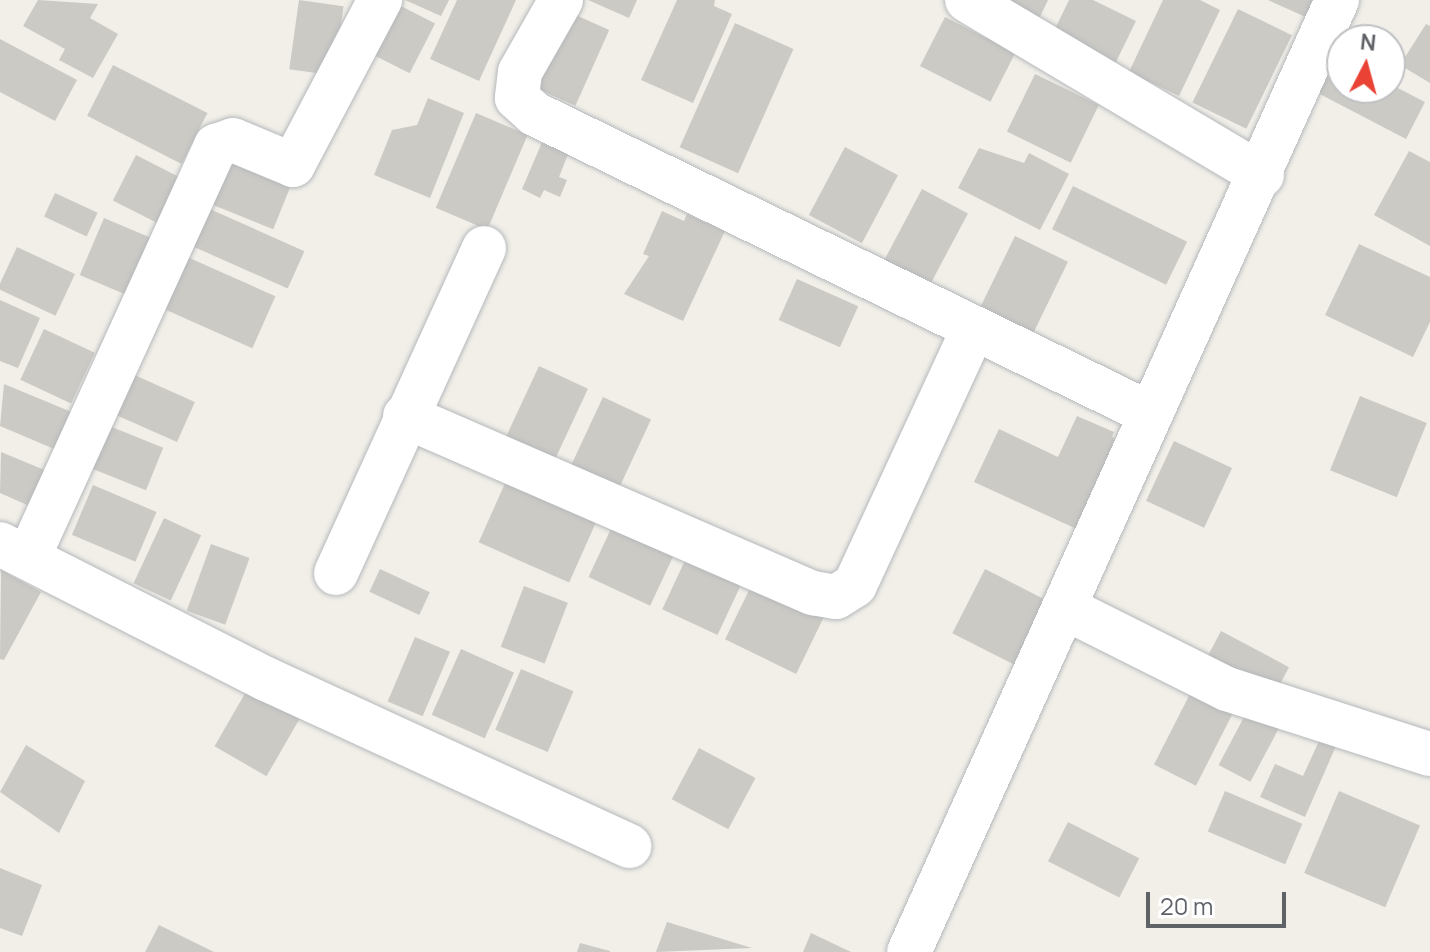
<!DOCTYPE html>
<style>
body{margin:0}
#map{position:relative;width:1430px;height:952px;overflow:hidden;background:#f1efe8;font-family:Manrope,sans-serif}
div>[style]{position:absolute}
.building>*{inset:0;background:#cccac5;transform-origin:0 0}
.roads{filter:drop-shadow(0 0 2px #b5b8bc) drop-shadow(0 0 2px #b5b8bc)}
.minor>*{height:44px;margin:-22px;padding:0 22px;transform-origin:22px;border-radius:22px;background:#fff}
span{translate:-50% -50%;white-space:nowrap;text-align:center;line-height:1.15;-webkit-text-stroke:7px #fff;paint-order:stroke}
.north{position:absolute;left:1326px;top:24px;width:80px;height:80px;box-sizing:border-box;background:#fff;border:2px solid #bfc1c3;border-radius:50%;rotate:6deg;font-size:22px;font-weight:700;line-height:32px;text-align:center;color:#5f6368}
.north::after{content:'';display:block;margin:auto;width:28px;height:36px;background:#ea4335;clip-path:polygon(50% 0,100% 100%,50% 72%,0 100%)}
.scale{position:absolute;left:1146px;top:892px;width:140px;height:36px;box-sizing:border-box;border:4px solid #5f6368;border-top:0;padding-left:10px;font-size:24px;line-height:28px;white-space:nowrap;color:#5f6368;-webkit-text-stroke:6px #fff;paint-order:stroke}
</style>
<div id="map">
<div class="building">
<i style="clip-path:polygon(38px 0,98px 4px,90px 18px,118px 34px,93px 78px,59px 60px,65px 49px,23px 26px)"></i>
<i style="left:299px;top:0;width:45px;height:70px;rotate:8deg"></i>
<i style="clip-path:polygon(405px 0,449px 0,441px 16px)"></i>
<i style="clip-path:polygon(457px 0,516px 0,479px 81px,430px 59px)"></i>
<i style="clip-path:polygon(588px 0,637px 0,629px 18px)"></i>
<i style="clip-path:polygon(677px 0,715px 0,714px 6px,732px 14px,693px 103px,641px 80px)"></i>
<i style="clip-path:polygon(985px 0,1048px 0,1037px 23px)"></i>
<i style="clip-path:polygon(1069px 0,1093px 0,1136px 21px,1114px 66px,1052px 35px)"></i>
<i style="clip-path:polygon(1163px 0,1200px 0,1220px 10px,1179px 96px,1129px 72px)"></i>
<i style="clip-path:polygon(1268px 0,1318px 0,1310px 19px)"></i>
<i style="left:395px;top:3px;width:45px;height:56px;rotate:27deg"></i>
<i style="left:1238px;top:9px;width:60px;height:104px;rotate:26deg"></i>
<i style="left:569px;top:12px;width:44px;height:83px;rotate:24deg"></i>
<i style="left:945px;top:17px;width:79px;height:55px;rotate:27deg"></i>
<i style="left:735px;top:23px;width:64px;height:136px;rotate:24deg"></i>
<i style="clip-path:polygon(1426px 24px,1430px 26px,1430px 83px,1400px 65px)"></i>
<i style="clip-path:polygon(0 39px,77px 80px,55px 121px,0 92px)"></i>
<i style="clip-path:polygon(1327px 51px,1342px 59px,1342px 88px,1390px 88px,1390px 84px,1425px 102px,1406px 139px,1314px 91px)"></i>
<i style="left:113px;top:65px;width:106px;height:57px;rotate:27deg"></i>
<i style="left:1035px;top:74px;width:71px;height:64px;rotate:26deg"></i>
<i style="clip-path:polygon(428px 98px,464px 113px,430px 198px,374px 175px,392px 130px,417px 125px)"></i>
<i style="left:476px;top:113px;width:56px;height:103px;rotate:23deg"></i>
<i style="clip-path:polygon(543px 140px,569px 152px,559px 177px,567px 180px,560px 197px,544px 190px,540px 198px,522px 189px)"></i>
<i style="left:845px;top:147px;width:60px;height:77px;rotate:28deg"></i>
<i style="clip-path:polygon(979px 148px,1024px 163px,1029px 153px,1069px 174px,1040px 230px,958px 188px)"></i>
<i style="clip-path:polygon(1409px 151px,1430px 162px,1430px 246px,1374px 215px)"></i>
<i style="left:136px;top:155px;width:57px;height:51px;rotate:27deg"></i>
<i style="left:227px;top:162px;width:68px;height:45px;rotate:22deg"></i>
<i style="left:1073px;top:186px;width:127px;height:48px;rotate:26deg"></i>
<i style="left:922px;top:189px;width:52px;height:81px;rotate:28deg"></i>
<i style="left:55px;top:193px;width:47px;height:26px;rotate:25deg"></i>
<i style="left:203px;top:206px;width:111px;height:41px;rotate:24deg"></i>
<i style="clip-path:polygon(662px 211px,684px 221px,687px 214px,725px 231px,683px 321px,624px 294px,649px 256px,643px 254px)"></i>
<i style="left:104px;top:218px;width:63px;height:62px;rotate:23deg"></i>
<i style="left:1015px;top:236px;width:59px;height:90px;rotate:26deg"></i>
<i style="clip-path:polygon(1359px 244px,1430px 277px,1430px 322px,1413px 357px,1325px 315px)"></i>
<i style="left:17px;top:247px;width:64px;height:46px;rotate:25deg"></i>
<i style="left:185px;top:256px;width:99px;height:57px;rotate:24deg"></i>
<i style="left:797px;top:279px;width:67px;height:45px;rotate:24deg"></i>
<i style="clip-path:polygon(0 300px,40px 318px,18px 368px,0 361px)"></i>
<i style="left:44px;top:329px;width:56px;height:56px;rotate:25deg"></i>
<i style="left:539px;top:366px;width:54px;height:94px;rotate:25deg"></i>
<i style="left:130px;top:373px;width:71px;height:44px;rotate:24deg"></i>
<i style="clip-path:polygon(4px 384px,74px 413px,59px 451px,0 426px)"></i>
<i style="left:1360px;top:396px;width:72px;height:80px;rotate:22deg"></i>
<i style="left:603px;top:397px;width:53px;height:85px;rotate:25deg"></i>
<i style="clip-path:polygon(1077px 416px,1114px 432px,1112px 437px,1122px 442px,1081px 531px,974px 482px,999px 429px,1058px 457px)"></i>
<i style="left:102px;top:423px;width:66px;height:46px;rotate:22deg"></i>
<i style="left:1174px;top:441px;width:64px;height:66px;rotate:25deg"></i>
<i style="clip-path:polygon(1px 452px,59px 476px,43px 512px,0 493px)"></i>
<i style="left:510px;top:472px;width:99px;height:77px;rotate:24deg"></i>
<i style="left:93px;top:485px;width:69px;height:54px;rotate:23deg"></i>
<i style="left:164px;top:518px;width:41px;height:72px;rotate:25deg"></i>
<i style="left:616px;top:518px;width:68px;height:65px;rotate:25deg"></i>
<i style="left:211px;top:544px;width:41px;height:71px;rotate:20deg"></i>
<i style="left:688px;top:554px;width:61px;height:61px;rotate:25deg"></i>
<i style="left:380px;top:569px;width:55px;height:25px;rotate:25deg"></i>
<i style="left:985px;top:569px;width:73px;height:72px;rotate:27deg"></i>
<i style="clip-path:polygon(1px 570px,41px 592px,4px 660px,0 659px)"></i>
<i style="left:754px;top:580px;width:79px;height:66px;rotate:26deg"></i>
<i style="left:524px;top:586px;width:47px;height:65px;rotate:21deg"></i>
<i style="left:1221px;top:631px;width:77px;height:41px;rotate:28deg"></i>
<i style="left:415px;top:637px;width:38px;height:70px;rotate:23deg"></i>
<i style="left:461px;top:649px;width:58px;height:72px;rotate:24deg"></i>
<i style="left:521px;top:669px;width:57px;height:66px;rotate:23deg"></i>
<i style="left:251px;top:683px;width:60px;height:73px;rotate:30deg"></i>
<i style="left:1194px;top:686px;width:47px;height:88px;rotate:27deg"></i>
<i style="left:1251px;top:704px;width:36px;height:69px;rotate:28deg"></i>
<i style="clip-path:polygon(1320px 739px,1336px 746px,1305px 817px,1260px 797px,1275px 764px,1303px 776px)"></i>
<i style="clip-path:polygon(26px 745px,85px 781px,59px 833px,0 792px)"></i>
<i style="left:699px;top:748px;width:64px;height:58px;rotate:28deg"></i>
<i style="left:1225px;top:791px;width:84px;height:44px;rotate:23deg"></i>
<i style="left:1339px;top:791px;width:88px;height:89px;rotate:23deg"></i>
<i style="left:1068px;top:822px;width:80px;height:44px;rotate:27deg"></i>
<i style="clip-path:polygon(0 868px,42px 885px,22px 936px,0 928px)"></i>
<i style="clip-path:polygon(667px 922px,752px 948px,656px 952px)"></i>
<i style="clip-path:polygon(159px 925px,214px 952px,145px 952px)"></i>
<i style="clip-path:polygon(811px 933px,851px 952px,803px 952px)"></i>
<i style="clip-path:polygon(580px 943px,610px 951px,610px 952px,577px 952px)"></i>
</div>
<div class="roads">
<div class="minor">
<i style="left:561px;top:0;width:83px;rotate:119.7deg"></i>
<i style="left:520px;top:72px;width:26px;rotate:97deg"></i>
<i style="left:517px;top:98px;width:24px;rotate:42deg"></i>
<i style="left:535px;top:114px;width:685px;rotate:25.97deg"></i>
<i style="left:967px;top:0;width:343px;rotate:30.7deg"></i>
<i style="left:405px;top:416px;width:445px;rotate:23.5deg"></i>
<i style="left:813px;top:593px;width:23px;rotate:10deg"></i>
<i style="left:836px;top:597px;width:22px;rotate:-32deg"></i>
<i style="left:855px;top:585px;width:281px;rotate:-65.2deg"></i>
<i style="left:0;top:544px;width:298px;rotate:26.9deg"></i>
<i style="left:266px;top:679px;width:400px;rotate:24.7deg"></i>
<i style="left:29px;top:556px;width:451px;rotate:-65.5deg"></i>
<i style="left:216px;top:146px;width:18px;rotate:-19deg"></i>
<i style="left:233px;top:140px;width:65px;rotate:22.6deg"></i>
<i style="left:293px;top:165px;width:187px;rotate:-62.2deg"></i>
<i style="left:336px;top:573px;width:357px;rotate:-65.5deg"></i>
<i style="left:1065px;top:608px;width:181px;rotate:26.6deg"></i>
<i style="left:1227px;top:689px;width:213px;rotate:17.8deg"></i>
<i style="left:909px;top:952px;width:1044px;rotate:-65.79deg"></i>
</div>
</div>
<div class="north">N</div>
<div class="scale">20 m</div>
</div>
